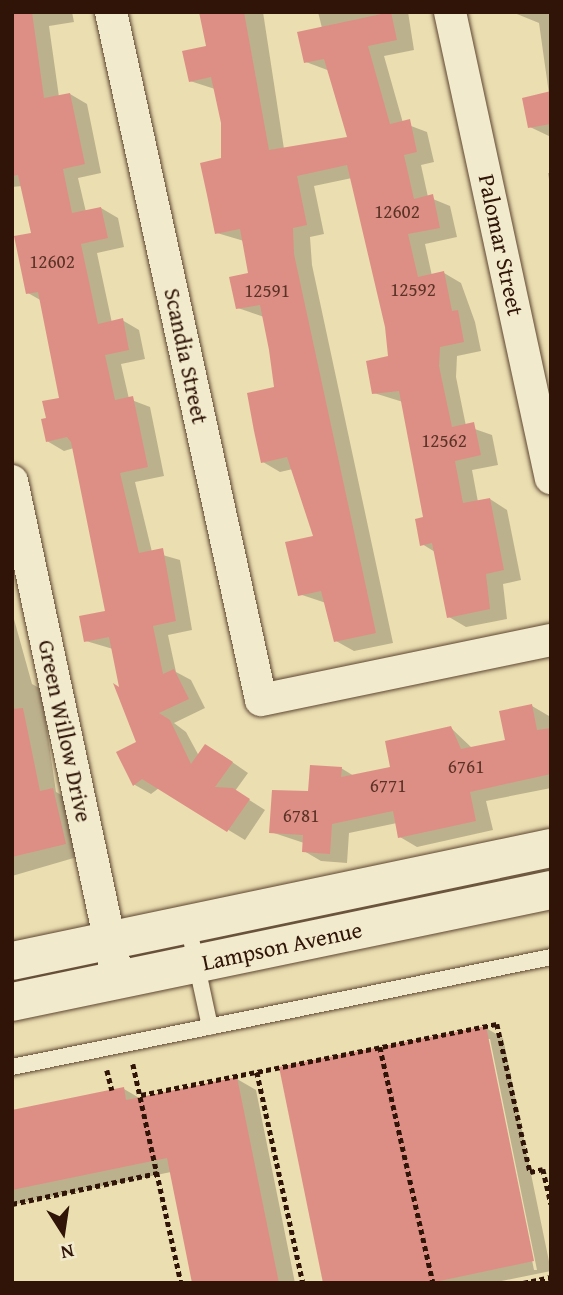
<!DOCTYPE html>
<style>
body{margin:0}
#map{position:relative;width:563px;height:1295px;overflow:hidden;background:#ebdeb1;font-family:"Gentium Book Plus",serif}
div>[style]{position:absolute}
.shadow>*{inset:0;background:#0003}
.building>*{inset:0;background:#de8f85}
.path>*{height:4.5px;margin-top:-2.25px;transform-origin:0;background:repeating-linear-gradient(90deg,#2f1407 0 5px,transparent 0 8.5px)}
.roads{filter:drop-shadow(0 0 2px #5e4632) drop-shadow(0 0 2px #5e4632)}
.lane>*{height:16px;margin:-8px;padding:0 8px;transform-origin:8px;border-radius:8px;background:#f2eacc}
.street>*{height:32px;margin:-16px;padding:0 16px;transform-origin:16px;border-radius:16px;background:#f2eacc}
.secondary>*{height:38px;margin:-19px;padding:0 19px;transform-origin:19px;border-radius:19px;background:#f2eacc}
span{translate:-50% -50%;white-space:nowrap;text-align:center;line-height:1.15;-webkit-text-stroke:7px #f2eacc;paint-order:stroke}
.number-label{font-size:19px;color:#5b3326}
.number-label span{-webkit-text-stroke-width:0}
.street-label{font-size:23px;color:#2f1407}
.frame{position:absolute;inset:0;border:14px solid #2f1407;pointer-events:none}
.north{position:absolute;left:28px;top:1197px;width:70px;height:70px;-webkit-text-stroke:5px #f2eacc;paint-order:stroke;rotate:168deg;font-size:19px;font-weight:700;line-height:28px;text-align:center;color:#2f1407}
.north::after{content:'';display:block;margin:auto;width:24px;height:32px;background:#2f1407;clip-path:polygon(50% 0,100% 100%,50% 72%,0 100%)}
</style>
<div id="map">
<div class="shadow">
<i style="clip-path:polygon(12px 12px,72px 12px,74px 22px,49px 26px,59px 97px,70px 94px,87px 104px,101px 173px,78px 178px,86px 212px,101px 208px,118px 218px,124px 247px,97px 253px,112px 323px,122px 320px,139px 330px,145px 359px,121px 364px,129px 399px,150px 407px,164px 476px,135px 482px,152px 552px,180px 560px,192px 630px,168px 635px,176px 672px,191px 680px,205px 708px,174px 723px,186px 732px,199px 756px,222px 755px,248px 773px,235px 791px,265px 810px,245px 840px,159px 788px,151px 794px,135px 785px,119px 753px,138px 743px,113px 649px,86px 641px,107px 612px,74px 448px,64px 451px,47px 441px,48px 419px,61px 399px,42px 301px,28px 293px,33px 234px,22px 186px,12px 187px)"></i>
<i style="clip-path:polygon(179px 12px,263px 12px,284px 149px,349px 138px,330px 71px,306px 62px,322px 28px,318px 12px,408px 12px,414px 50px,384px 56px,403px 123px,427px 132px,434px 162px,421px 165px,428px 197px,450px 206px,457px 237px,425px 244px,432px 276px,444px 273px,461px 283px,475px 322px,481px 351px,457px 356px,456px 377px,466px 426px,492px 435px,498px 465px,472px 470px,478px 502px,490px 499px,507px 510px,521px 580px,503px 584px,507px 619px,466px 627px,449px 617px,435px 552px,422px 544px,425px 519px,403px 402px,374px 393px,390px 358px,387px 327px,352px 178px,314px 186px,324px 234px,310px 237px,312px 265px,393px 643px,354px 651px,336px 641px,326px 603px,299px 594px,315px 538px,293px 469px,280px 472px,263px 462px,276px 388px,264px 317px,238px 308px,250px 275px,244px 241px,217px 233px,223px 123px,215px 89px,190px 81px,208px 47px,201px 14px)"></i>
<i style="clip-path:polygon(512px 12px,551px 12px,551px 137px,530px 127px,549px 94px,539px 23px)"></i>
<i style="clip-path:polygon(548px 173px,551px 173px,551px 191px)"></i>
<i style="clip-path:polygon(12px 612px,32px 684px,41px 689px,56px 792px,72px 801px,84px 855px,12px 876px)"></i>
<i style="clip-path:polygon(532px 706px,549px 716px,551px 788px,486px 801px,493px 830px,417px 847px,400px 837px,397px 823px,349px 833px,347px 863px,321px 861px,304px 851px,304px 843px,271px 832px,341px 768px,354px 776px,392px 768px,451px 728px,472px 748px,507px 741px)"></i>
<i style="clip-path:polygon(evenodd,486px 1028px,503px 1038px,551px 1271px,492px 1283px,324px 1283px,486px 1028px,487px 1039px,490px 1039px,537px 1270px,534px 1270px,487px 1039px)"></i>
<i style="clip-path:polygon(237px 1079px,256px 1090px,295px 1283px,194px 1283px,171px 1172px,12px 1205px,12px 1112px,124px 1089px,141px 1099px)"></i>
</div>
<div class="building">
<i style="clip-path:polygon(12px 12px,32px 12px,44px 98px,70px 93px,85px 164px,63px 169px,72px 213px,101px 207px,108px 238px,81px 244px,98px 324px,123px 318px,129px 350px,105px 355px,115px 400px,133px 396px,148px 467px,120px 473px,139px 553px,163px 548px,176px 621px,153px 626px,163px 674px,174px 669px,189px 699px,159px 713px,170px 720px,191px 764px,205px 744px,233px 762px,215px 787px,233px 788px,250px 799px,227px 832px,142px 779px,133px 786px,116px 752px,136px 742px,113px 683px,119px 687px,109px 637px,84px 642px,79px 616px,105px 611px,71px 442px,67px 437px,46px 442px,41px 419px,46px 418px,42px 401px,59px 398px,38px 292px,26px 294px,14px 236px,31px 233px,18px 175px,12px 176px)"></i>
<i style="clip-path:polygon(199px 12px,244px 12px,269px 150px,347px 137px,324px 59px,304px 63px,297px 32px,391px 12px,397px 40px,368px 46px,390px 124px,410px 119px,417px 152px,404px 155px,414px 199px,433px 194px,440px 228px,408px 234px,418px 277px,444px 271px,452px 311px,458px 310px,464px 342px,440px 347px,439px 366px,452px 427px,474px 422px,481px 455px,455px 461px,463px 503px,490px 498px,504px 570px,486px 574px,490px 609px,447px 618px,432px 543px,420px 546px,415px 519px,423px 517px,399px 391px,372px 394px,366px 361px,388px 356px,385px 327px,347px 165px,297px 176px,307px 225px,293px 228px,294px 254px,376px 633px,334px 642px,321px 591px,298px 596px,285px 542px,313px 536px,287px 457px,261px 463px,254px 431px,247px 393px,274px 387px,269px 350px,260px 305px,236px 309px,229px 277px,248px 273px,240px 229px,215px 234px,207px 195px,200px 163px,221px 158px,221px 123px,211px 77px,189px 82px,182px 51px,206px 46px)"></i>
<i style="clip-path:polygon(551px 91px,551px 124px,528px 128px,522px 98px)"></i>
<i style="clip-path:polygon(532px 704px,537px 730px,551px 728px,551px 774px,470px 792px,476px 821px,398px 838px,393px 811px,332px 824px,330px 854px,302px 852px,303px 835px,269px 833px,272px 790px,308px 791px,310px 765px,342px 767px,341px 777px,390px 767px,385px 741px,451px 726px,461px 749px,505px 740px,499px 711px)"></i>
<i style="clip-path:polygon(23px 708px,40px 791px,53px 788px,66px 844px,12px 857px,12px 709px)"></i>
<i style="clip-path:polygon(486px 1026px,534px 1261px,430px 1283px,323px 1283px,279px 1067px)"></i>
<i style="clip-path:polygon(237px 1077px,279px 1283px,192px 1283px,167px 1158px,12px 1190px,12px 1110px,124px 1087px,126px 1100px)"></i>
</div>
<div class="path">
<i style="left:380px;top:1047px;width:242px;rotate:77.3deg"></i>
<i style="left:133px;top:1064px;width:224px;rotate:77.6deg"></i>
<i style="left:107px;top:1070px;width:21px;rotate:76deg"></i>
<i style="left:257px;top:1072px;width:216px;rotate:77.7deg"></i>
<i style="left:141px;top:1095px;width:363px;rotate:-11.3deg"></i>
<i style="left:497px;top:1024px;width:152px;rotate:77.4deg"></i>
<i style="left:530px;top:1172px;width:13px;rotate:-13deg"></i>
<i style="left:543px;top:1169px;width:36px;rotate:77deg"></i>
<i style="left:12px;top:1204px;width:149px;rotate:-12deg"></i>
<i style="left:523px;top:1283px;width:29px;rotate:-12deg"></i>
</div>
<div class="roads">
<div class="lane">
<i style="left:188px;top:925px;width:104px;rotate:77.8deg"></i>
<i style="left:12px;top:1067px;width:550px;rotate:-11.53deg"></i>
</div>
<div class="street">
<i style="left:111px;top:12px;width:704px;rotate:77.7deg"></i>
<i style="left:261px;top:700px;width:296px;rotate:-11.7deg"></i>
<i style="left:450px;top:12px;width:477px;rotate:77.8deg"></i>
<i style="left:12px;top:481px;width:510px;rotate:78.01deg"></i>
</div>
<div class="secondary">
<i style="left:12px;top:961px;width:551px;rotate:-11.84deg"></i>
<i style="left:12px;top:1002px;width:551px;rotate:-11.74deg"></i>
</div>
</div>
<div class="number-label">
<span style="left:397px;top:212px">12602</span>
<span style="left:52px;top:262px">12602</span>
<span style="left:413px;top:290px">12592</span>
<span style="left:267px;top:291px">12591</span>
<span style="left:444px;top:441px">12562</span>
<span style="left:466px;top:767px">6761</span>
<span style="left:388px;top:786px">6771</span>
<span style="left:301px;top:816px">6781</span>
</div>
<div class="street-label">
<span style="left:501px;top:245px;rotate:78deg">Palomar Street</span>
<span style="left:186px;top:356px;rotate:78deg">Scandia Street</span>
<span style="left:65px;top:731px;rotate:78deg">Green Willow Drive</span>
<span style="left:282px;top:946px;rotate:-12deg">Lampson Avenue</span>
</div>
<div class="frame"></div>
<div class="north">N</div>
</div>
